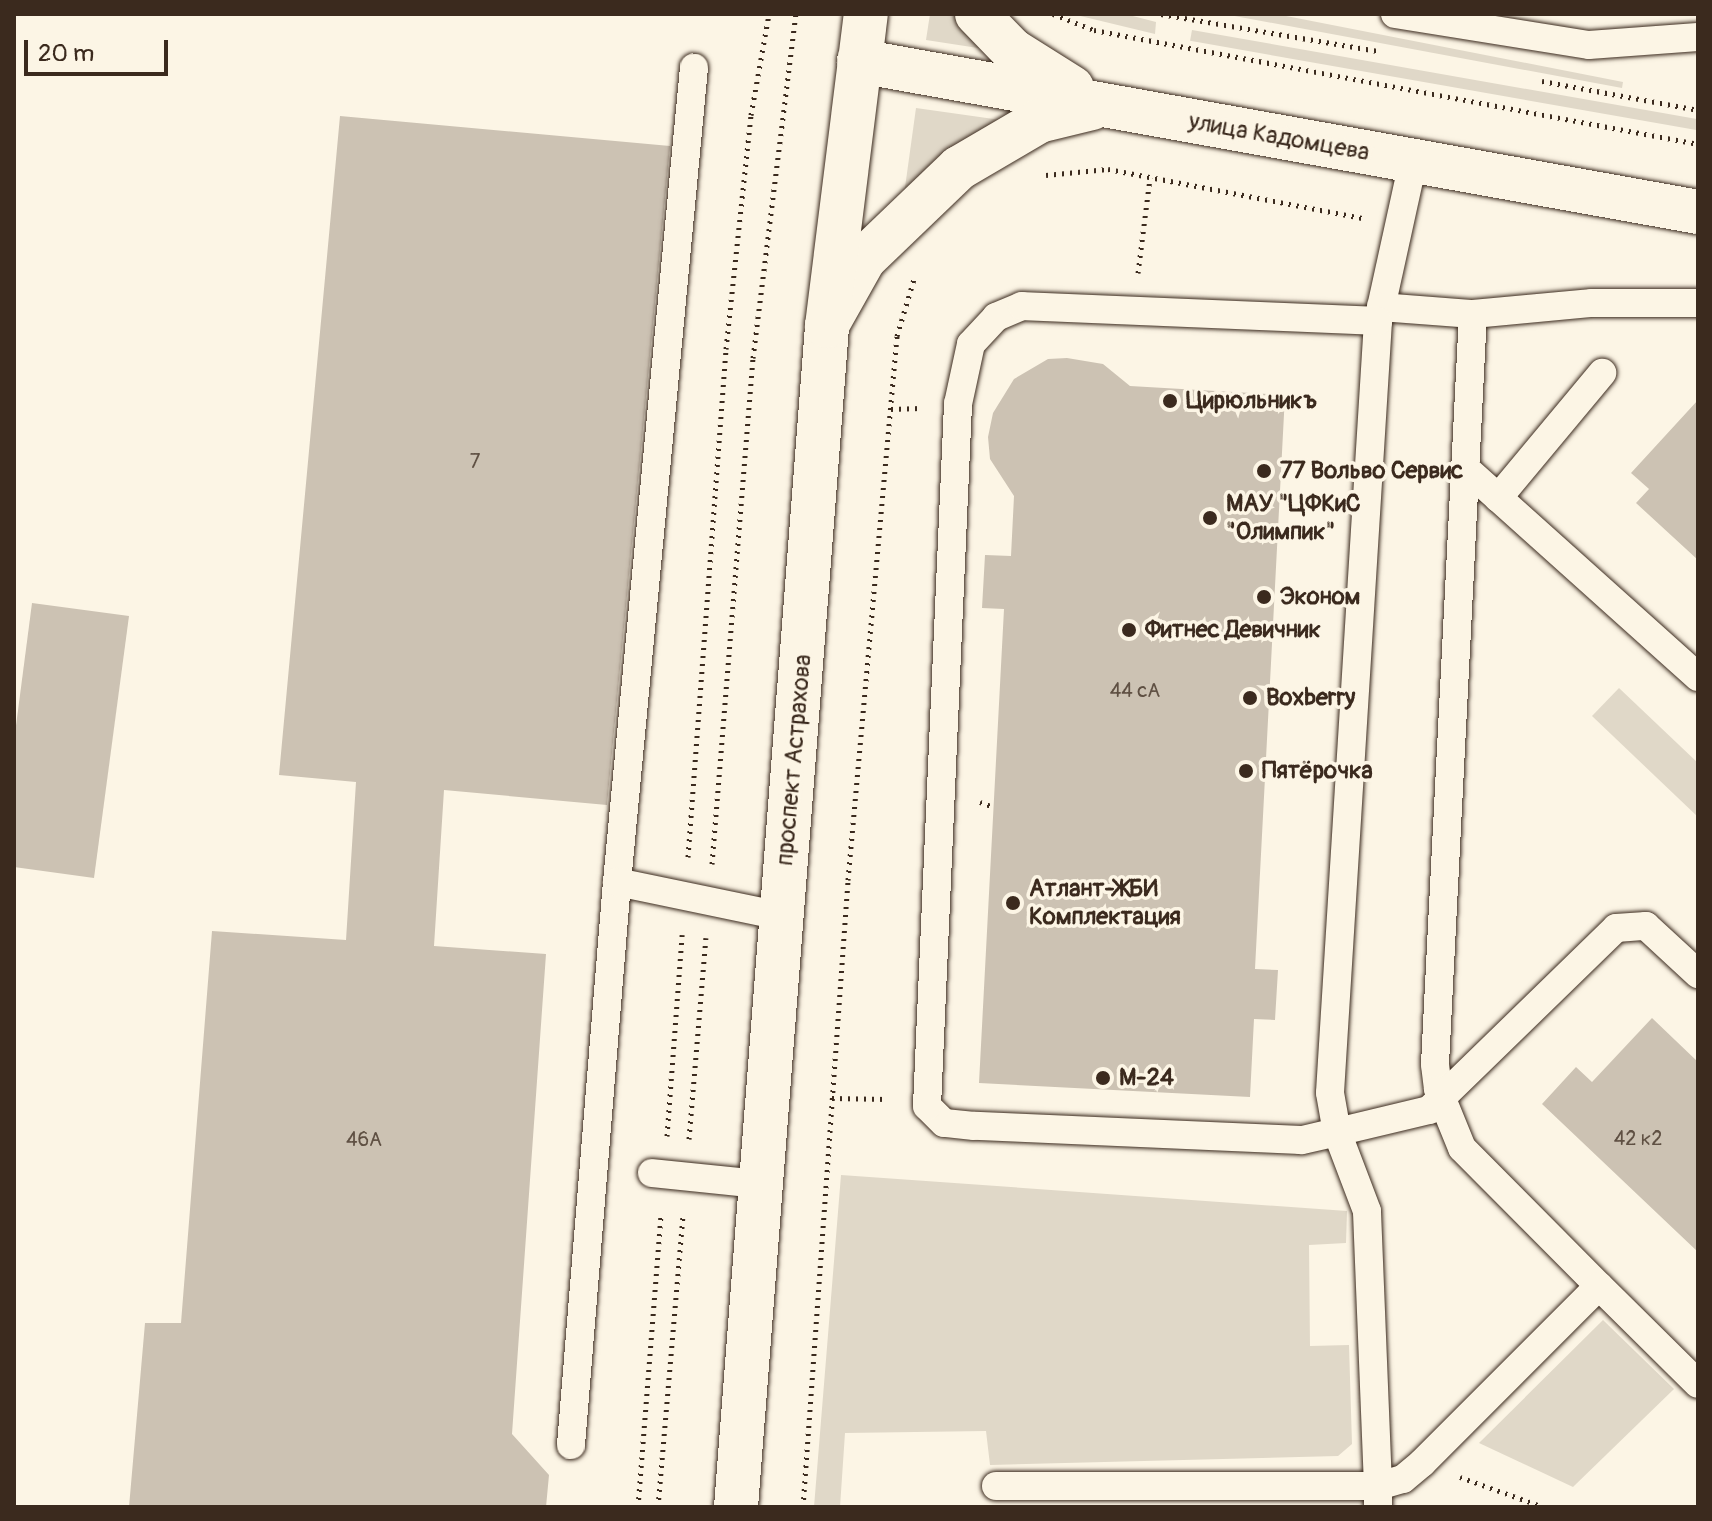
<!DOCTYPE html>
<meta charset="utf-8">
<style>
body{margin:0}
#map{position:relative;width:1712px;height:1521px;overflow:hidden;background:#fcf5e5;font-family:Pangolin,sans-serif}
div>[style]{position:absolute}
.green>*{inset:0;background:#e0d8c8;transform-origin:0 0}
.building>*{inset:0;background:#ccc2b3}
.path>*{height:5px;margin-top:-2.5px;transform-origin:0;background:repeating-linear-gradient(90deg,#3b2a1e 0 2px,transparent 0 8px)}
.roads{filter:drop-shadow(0 0 2px #3b2a1e) drop-shadow(0 0 2px #3b2a1e)}
.service>*{height:28px;margin:-14px;padding:0 14px;transform-origin:14px;border-radius:14px;background:#fcf5e5}
.minor>*{height:44px;margin:-22px;padding:0 22px;transform-origin:22px;border-radius:22px;background:#fcf5e5}
.tertiary>*{height:44px;margin:-22px;padding:0 22px;transform-origin:22px;border-radius:22px;background:#fcf5e5}
.dots>*{width:22px;height:22px;translate:-50% -50%;box-sizing:border-box;border:4px solid #fcf5e5;border-radius:50%}
span{translate:-50% -50%;white-space:nowrap;text-align:center;line-height:1.15;-webkit-text-stroke:7px #fcf5e5;paint-order:stroke}
.number-label{font-size:20px;color:#5f5043}
.number-label span{-webkit-text-stroke-width:0}
.street-label{font-size:24px;color:#3b2a1e}
.poi-label{font-size:24px;color:#3b2a1e;font-weight:700}
.left{translate:0 -50%;text-align:left}
.frame{position:absolute;inset:0;border:16px solid #3b2a1e;pointer-events:none}
.scale{position:absolute;left:24px;top:40px;width:144px;height:36px;box-sizing:border-box;border:4px solid #3b2a1e;border-top:0;padding-left:10px;font-size:24px;line-height:28px;white-space:nowrap;color:#3b2a1e;-webkit-text-stroke:6px #fcf5e5;paint-order:stroke}
</style>
<div id="map">
<div class="green">
<i style="clip-path:polygon(930px 14px,959px 14px,1004px 52px,926px 40px)"></i>
<i style="clip-path:polygon(1072px 14px,1125px 14px,1156px 22px,1155px 34px)"></i>
<i style="clip-path:polygon(1224px 14px,1276px 14px,1623px 82px,1622px 88px)"></i>
<i style="left:1192px;top:30px;width:514px;height:11px;rotate:10deg"></i>
<i style="clip-path:polygon(916px 108px,1015px 122px,903px 202px)"></i>
<i style="clip-path:polygon(1619px 688px,1698px 763px,1698px 817px,1592px 716px)"></i>
<i style="clip-path:polygon(841px 1175px,1347px 1211px,1346px 1243px,1309px 1245px,1310px 1346px,1349px 1345px,1352px 1444px,1338px 1456px,990px 1465px,986px 1431px,845px 1433px,840px 1507px,814px 1507px)"></i>
<i style="clip-path:polygon(1603px 1320px,1674px 1389px,1573px 1487px,1479px 1443px)"></i>
</div>
<div class="building">
<i style="clip-path:polygon(340px 116px,670px 146px,607px 805px,444px 790px,434px 946px,546px 954px,512px 1434px,549px 1475px,546px 1507px,129px 1507px,145px 1323px,181px 1323px,212px 931px,346px 940px,356px 782px,279px 775px)"></i>
<i style="clip-path:polygon(1067px 358px,1103px 364px,1130px 386px,1285px 395px,1255px 969px,1278px 970px,1275px 1020px,1254px 1019px,1250px 1097px,979px 1083px,1004px 609px,982px 608px,985px 555px,1011px 556px,1014px 496px,990px 459px,988px 437px,993px 413px,1014px 379px,1048px 359px)"></i>
<i style="clip-path:polygon(1698px 400px,1698px 560px,1636px 503px,1649px 489px,1631px 473px)"></i>
<i style="clip-path:polygon(32px 603px,129px 616px,94px 878px,14px 867px,14px 741px)"></i>
<i style="clip-path:polygon(1652px 1018px,1698px 1062px,1698px 1252px,1542px 1104px,1576px 1067px,1592px 1082px)"></i>
</div>
<div class="path">
<i style="left:1053px;top:14px;width:44px;rotate:21.3deg"></i>
<i style="left:1094px;top:30px;width:615px;rotate:10.69deg"></i>
<i style="left:1161px;top:14px;width:220px;rotate:9.7deg"></i>
<i style="left:1542px;top:81px;width:159px;rotate:10.5deg"></i>
<i style="left:1046px;top:175px;width:62px;rotate:-5.5deg"></i>
<i style="left:1108px;top:169px;width:259px;rotate:10.9deg"></i>
<i style="left:1138px;top:273px;width:96px;rotate:-82.8deg"></i>
<i style="left:891px;top:409px;width:30px;rotate:-2deg"></i>
<i style="left:1265px;top:770px;width:46px;rotate:-10.1deg"></i>
<i style="left:980px;top:802px;width:15px;rotate:20deg"></i>
<i style="left:688px;top:857px;width:509px;rotate:-85.72deg"></i>
<i style="left:726px;top:349px;width:235px;rotate:-83.9deg"></i>
<i style="left:751px;top:115px;width:103px;rotate:-79.9deg"></i>
<i style="left:712px;top:864px;width:508px;rotate:-85.37deg"></i>
<i style="left:753px;top:358px;width:347px;rotate:-82.9deg"></i>
<i style="left:832px;top:1098px;width:55px;rotate:1deg"></i>
<i style="left:667px;top:1136px;width:202px;rotate:-85.7deg"></i>
<i style="left:689px;top:1139px;width:202px;rotate:-85.2deg"></i>
<i style="left:1460px;top:1477px;width:89px;rotate:19.7deg"></i>
<i style="left:638px;top:1507px;width:294px;rotate:-85.5deg"></i>
<i style="left:658px;top:1507px;width:295px;rotate:-85.1deg"></i>
<i style="left:803px;top:1507px;width:629px;rotate:-85.89deg"></i>
<i style="left:848px;top:880px;width:546px;rotate:-84.85deg"></i>
<i style="left:897px;top:336px;width:59px;rotate:-73.4deg"></i>
</div>
<div class="roads">
<div class="service">
<i style="left:1395px;top:14px;width:196px;rotate:9.1deg"></i>
<i style="left:1589px;top:45px;width:109px;rotate:-4.2deg"></i>
<i style="left:1413px;top:162px;width:163px;rotate:102.4deg"></i>
<i style="left:1378px;top:321px;width:773px;rotate:93.56deg"></i>
<i style="left:1330px;top:1093px;width:40px;rotate:80deg"></i>
<i style="left:1337px;top:1132px;width:95px;rotate:-13.4deg"></i>
<i style="left:1429px;top:1110px;width:261px;rotate:-44.2deg"></i>
<i style="left:1616px;top:928px;width:30px;rotate:-4deg"></i>
<i style="left:1646px;top:926px;width:71px;rotate:42.7deg"></i>
<i style="left:1381px;top:307px;width:92px;rotate:4.4deg"></i>
<i style="left:1465px;top:468px;width:313px;rotate:41.9deg"></i>
<i style="left:1498px;top:498px;width:163px;rotate:-50.2deg"></i>
<i style="left:617px;top:882px;width:818px;rotate:-84.6deg"></i>
<i style="left:652px;top:1173px;width:108px;rotate:5.9deg"></i>
<i style="left:1599px;top:1286px;width:194px;rotate:-134.8deg"></i>
<i style="left:1462px;top:1148px;width:64px;rotate:-112.1deg"></i>
<i style="left:1438px;top:1089px;width:25px;rotate:-97deg"></i>
<i style="left:1435px;top:1064px;width:751px;rotate:-87.1deg"></i>
<i style="left:1473px;top:314px;width:120px;rotate:-5.3deg"></i>
<i style="left:1592px;top:303px;width:106px"></i>
<i style="left:571px;top:1445px;width:565px;rotate:-85.33deg"></i>
<i style="left:617px;top:882px;width:167px;rotate:11.7deg"></i>
<i style="left:996px;top:1486px;width:382px"></i>
<i style="left:1378px;top:1486px;width:275px;rotate:-92.3deg"></i>
<i style="left:1367px;top:1211px;width:85px;rotate:-110.8deg"></i>
<i style="left:1337px;top:1132px;width:37px;rotate:167deg"></i>
<i style="left:1301px;top:1140px;width:327px;rotate:-177.5deg"></i>
<i style="left:974px;top:1126px;width:30px;rotate:-174deg"></i>
<i style="left:944px;top:1123px;width:24px;rotate:-135deg"></i>
<i style="left:927px;top:1106px;width:703px;rotate:-87.47deg"></i>
<i style="left:958px;top:404px;width:61px;rotate:-77.8deg"></i>
<i style="left:971px;top:344px;width:37px;rotate:-47deg"></i>
<i style="left:996px;top:317px;width:28px;rotate:-23deg"></i>
<i style="left:1022px;top:306px;width:356px;rotate:2.4deg"></i>
<i style="left:1378px;top:1507px;width:21px;rotate:-90deg"></i>
<i style="left:1378px;top:1486px;width:26px;rotate:-16deg"></i>
<i style="left:1403px;top:1479px;width:25px;rotate:-40deg"></i>
<i style="left:1422px;top:1463px;width:250px;rotate:-45deg"></i>
<i style="left:1599px;top:1286px;width:139px;rotate:44.7deg"></i>
</div>
<div class="minor">
<i style="left:977px;top:14px;width:50px;rotate:45.8deg"></i>
<i style="left:1012px;top:50px;width:71px;rotate:32.3deg"></i>
<i style="left:859px;top:61px;width:852px;rotate:10.2deg"></i>
<i style="left:827px;top:325px;width:76px;rotate:-60.7deg"></i>
<i style="left:864px;top:259px;width:132px;rotate:-43.8deg"></i>
<i style="left:959px;top:168px;width:93px;rotate:-30.4deg"></i>
<i style="left:1039px;top:121px;width:55px;rotate:-13.8deg"></i>
</div>
<div class="tertiary">
<i style="left:736px;top:1507px;width:1185px;rotate:-85.59deg"></i>
<i style="left:827px;top:326px;width:314px;rotate:-82.9deg"></i>
</div>
</div>
<div class="dots">
<i style="left:1170px;top:401px;background:#3b2a1e"></i>
<i style="left:1264px;top:471px;background:#3b2a1e"></i>
<i style="left:1210px;top:518px;background:#3b2a1e"></i>
<i style="left:1264px;top:597px;background:#3b2a1e"></i>
<i style="left:1129px;top:630px;background:#3b2a1e"></i>
<i style="left:1250px;top:698px;background:#3b2a1e"></i>
<i style="left:1246px;top:771px;background:#3b2a1e"></i>
<i style="left:1013px;top:903px;background:#3b2a1e"></i>
<i style="left:1103px;top:1078px;background:#3b2a1e"></i>
</div>
<div class="number-label">
<span style="left:475px;top:461px">7</span>
<span style="left:1135px;top:690px">44 сА</span>
<span style="left:1638px;top:1138px">42 к2</span>
<span style="left:364px;top:1139px">46А</span>
</div>
<div class="street-label">
<span style="left:1279px;top:137px;rotate:10deg">улица Кадомцева</span>
<span style="left:794px;top:760px;rotate:-85deg">проспект Астрахова</span>
</div>
<div class="poi-label">
<span class="left" style="left:1186px;top:401px">Цирюльникъ</span>
<span class="left" style="left:1280px;top:471px">77 Вольво Сервис</span>
<span class="left" style="left:1226px;top:518px">МАУ "ЦФКиС<br>"Олимпик"</span>
<span class="left" style="left:1280px;top:597px">Эконом</span>
<span class="left" style="left:1145px;top:630px">Фитнес Девичник</span>
<span class="left" style="left:1266px;top:698px">Boxberry</span>
<span class="left" style="left:1262px;top:771px">Пятёрочка</span>
<span class="left" style="left:1029px;top:903px">Атлант-ЖБИ<br>Комплектация</span>
<span class="left" style="left:1119px;top:1078px">М-24</span>
</div>
<div class="frame"></div>
<div class="scale">20 m</div>
</div>
